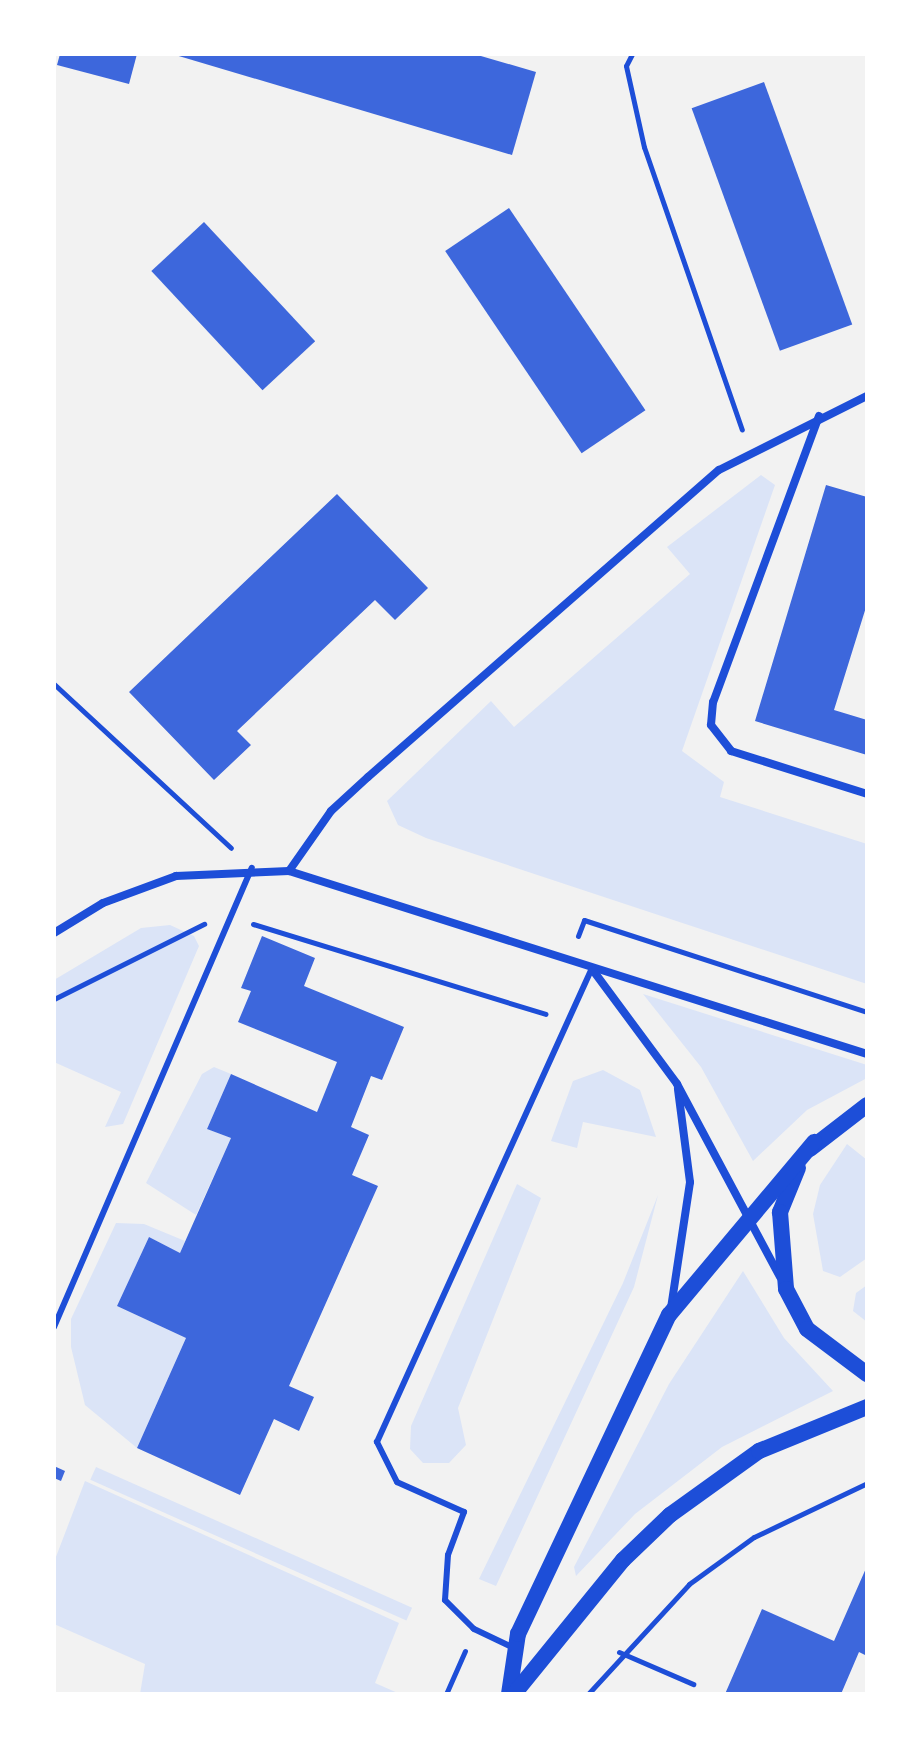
<!DOCTYPE html>
<style>
body{margin:0}
#map{position:relative;width:921px;height:1748px;overflow:hidden;background:#f2f2f2;font-family:Merriweather,serif}
div>[style]{position:absolute}
.green>*{inset:0;background:#dbe4f7;transform-origin:0 0}
.building>*{inset:0;background:#3d67dc;transform-origin:0 0}
.path>*{height:5px;margin:-2.5px;padding:0 2.5px;transform-origin:2.5px;border-radius:2.5px;background:#1d4ed8}
.service>*{height:6px;margin:-3px;padding:0 3px;transform-origin:3px;border-radius:3px;background:#1d4ed8}
.minor>*{height:8px;margin:-4px;padding:0 4px;transform-origin:4px;border-radius:4px;background:#1d4ed8}
.secondary>*{height:16px;margin:-8px;padding:0 8px;transform-origin:8px;border-radius:8px;background:#1d4ed8}
span{translate:-50% -50%;white-space:nowrap;text-align:center;line-height:1.15;-webkit-text-stroke:6px #fff;paint-order:stroke}
.frame{position:absolute;inset:0;border:56px solid #fff;pointer-events:none}
</style>
<div id="map">
<div class="green">
<i style="clip-path:polygon(761px 475px,775px 485px,682px 751px,724px 782px,720px 797px,867px 844px,867px 984px,426px 838px,398px 825px,387px 801px,491px 701px,514px 727px,690px 574px,667px 547px)"></i>
<i style="clip-path:polygon(170px 925px,194px 936px,199px 946px,123px 1124px,105px 1127px,121px 1092px,54px 1062px,54px 980px,141px 928px)"></i>
<i style="clip-path:polygon(643px 994px,867px 1065px,867px 1078px,807px 1110px,753px 1161px,701px 1067px)"></i>
<i style="clip-path:polygon(214px 1067px,231px 1074px,207px 1129px,231px 1138px,196px 1215px,146px 1183px,202px 1074px)"></i>
<i style="clip-path:polygon(603px 1070px,640px 1090px,656px 1137px,583px 1122px,577px 1148px,551px 1141px,573px 1081px)"></i>
<i style="clip-path:polygon(847px 1144px,867px 1160px,867px 1258px,840px 1277px,823px 1271px,813px 1214px,820px 1185px)"></i>
<i style="clip-path:polygon(517px 1184px,541px 1198px,458px 1408px,466px 1445px,449px 1463px,423px 1463px,410px 1449px,411px 1426px)"></i>
<i style="clip-path:polygon(658px 1195px,634px 1287px,496px 1586px,479px 1579px,623px 1283px)"></i>
<i style="clip-path:polygon(116px 1223px,144px 1224px,185px 1241px,180px 1253px,149px 1237px,117px 1306px,186px 1338px,137px 1448px,85px 1405px,71px 1347px,71px 1319px)"></i>
<i style="clip-path:polygon(743px 1271px,784px 1338px,833px 1391px,722px 1447px,635px 1514px,576px 1576px,574px 1567px,669px 1384px)"></i>
<i style="clip-path:polygon(867px 1285px,867px 1322px,853px 1311px,856px 1293px)"></i>
<i style="left:96px;top:1467px;width:346px;height:14px;rotate:24deg"></i>
<i style="clip-path:polygon(85px 1481px,399px 1623px,375px 1683px,400px 1694px,140px 1694px,145px 1664px,54px 1624px,54px 1562px)"></i>
</div>
<div class="building">
<i style="clip-path:polygon(60px 54px,137px 54px,129px 84px,57px 65px)"></i>
<i style="clip-path:polygon(172px 54px,474px 54px,536px 72px,512px 155px)"></i>
<i style="left:764px;top:82px;width:258px;height:77px;rotate:70deg"></i>
<i style="left:509px;top:208px;width:244px;height:77px;rotate:56deg"></i>
<i style="left:204px;top:222px;width:163px;height:72px;rotate:47deg"></i>
<i style="clip-path:polygon(826px 485px,867px 497px,867px 604px,834px 710px,867px 720px,867px 755px,755px 721px)"></i>
<i style="clip-path:polygon(337px 494px,428px 588px,395px 620px,375px 600px,237px 731px,251px 745px,214px 780px,129px 692px)"></i>
<i style="clip-path:polygon(262px 936px,315px 958px,304px 986px,404px 1027px,382px 1080px,371px 1076px,351px 1127px,369px 1135px,352px 1175px,378px 1186px,289px 1386px,314px 1397px,299px 1431px,274px 1419px,240px 1495px,137px 1448px,186px 1338px,117px 1306px,149px 1237px,180px 1253px,231px 1138px,207px 1129px,231px 1074px,317px 1112px,337px 1062px,238px 1022px,251px 991px,241px 988px)"></i>
<i style="clip-path:polygon(54px 1466px,65px 1471px,61px 1481px,54px 1478px)"></i>
<i style="clip-path:polygon(867px 1566px,867px 1656px,859px 1652px,841px 1694px,725px 1694px,762px 1609px,834px 1641px)"></i>
</div>
<div class="path">
<i style="left:632px;top:54px;width:13px;rotate:117deg"></i>
<i style="left:626px;top:66px;width:83px;rotate:77.5deg"></i>
<i style="left:644px;top:147px;width:299px;rotate:70.9deg"></i>
<i style="left:54px;top:684px;width:241px;rotate:42.8deg"></i>
<i style="left:253px;top:924px;width:306px;rotate:17.1deg"></i>
<i style="left:578px;top:936px;width:17px;rotate:-69deg"></i>
<i style="left:584px;top:920px;width:298px;rotate:18deg"></i>
<i style="left:54px;top:999px;width:168px;rotate:-26.6deg"></i>
<i style="left:619px;top:1652px;width:81px;rotate:23.4deg"></i>
<i style="left:446px;top:1694px;width:47px;rotate:-66.2deg"></i>
<i style="left:588px;top:1694px;width:149px;rotate:-47.4deg"></i>
<i style="left:689px;top:1584px;width:80px;rotate:-35.9deg"></i>
<i style="left:754px;top:1537px;width:125px;rotate:-25.5deg"></i>
</div>
<div class="service">
<i style="left:54px;top:1327px;width:500px;rotate:-66.7deg"></i>
<i style="left:516px;top:1649px;width:47px;rotate:-154.5deg"></i>
<i style="left:474px;top:1629px;width:41px;rotate:-135deg"></i>
<i style="left:445px;top:1600px;width:45px;rotate:-86.2deg"></i>
<i style="left:448px;top:1555px;width:46px;rotate:-69.6deg"></i>
<i style="left:464px;top:1512px;width:73px;rotate:-155.9deg"></i>
<i style="left:397px;top:1482px;width:45px;rotate:-116.6deg"></i>
<i style="left:377px;top:1442px;width:520px;rotate:-65.6deg"></i>
</div>
<div class="minor">
<i style="left:819px;top:416px;width:305px;rotate:110.3deg"></i>
<i style="left:713px;top:702px;width:23px;rotate:95deg"></i>
<i style="left:711px;top:725px;width:33px;rotate:52deg"></i>
<i style="left:731px;top:751px;width:143px;rotate:17.5deg"></i>
<i style="left:289px;top:871px;width:73px;rotate:-55deg"></i>
<i style="left:331px;top:811px;width:50px;rotate:-42.6deg"></i>
<i style="left:368px;top:777px;width:466px;rotate:-41.2deg"></i>
<i style="left:719px;top:470px;width:165px;rotate:-26.6deg"></i>
<i style="left:54px;top:933px;width:57px;rotate:-31.5deg"></i>
<i style="left:103px;top:903px;width:78px;rotate:-20.3deg"></i>
<i style="left:176px;top:876px;width:113px;rotate:-2.5deg"></i>
<i style="left:289px;top:871px;width:606px;rotate:17.57deg"></i>
<i style="left:592px;top:969px;width:143px;rotate:53.5deg"></i>
<i style="left:677px;top:1084px;width:219px;rotate:61.9deg"></i>
<i style="left:671px;top:1308px;width:127px;rotate:-81.4deg"></i>
<i style="left:690px;top:1182px;width:94px;rotate:-97.4deg"></i>
</div>
<div class="secondary">
<i style="left:810px;top:1149px;width:72px;rotate:-37.7deg"></i>
<i style="left:798px;top:1168px;width:48px;rotate:112.2deg"></i>
<i style="left:780px;top:1212px;width:77px;rotate:85.5deg"></i>
<i style="left:786px;top:1289px;width:45px;rotate:62.3deg"></i>
<i style="left:807px;top:1329px;width:75px;rotate:36.9deg"></i>
<i style="left:509px;top:1694px;width:61px;rotate:-81.5deg"></i>
<i style="left:518px;top:1634px;width:353px;rotate:-64.7deg"></i>
<i style="left:669px;top:1315px;width:226px;rotate:-50deg"></i>
<i style="left:514px;top:1694px;width:173px;rotate:-50.9deg"></i>
<i style="left:623px;top:1560px;width:65px;rotate:-43.8deg"></i>
<i style="left:670px;top:1515px;width:110px;rotate:-35.7deg"></i>
<i style="left:759px;top:1451px;width:117px;rotate:-22.2deg"></i>
</div>
<div class="frame"></div>
</div>
